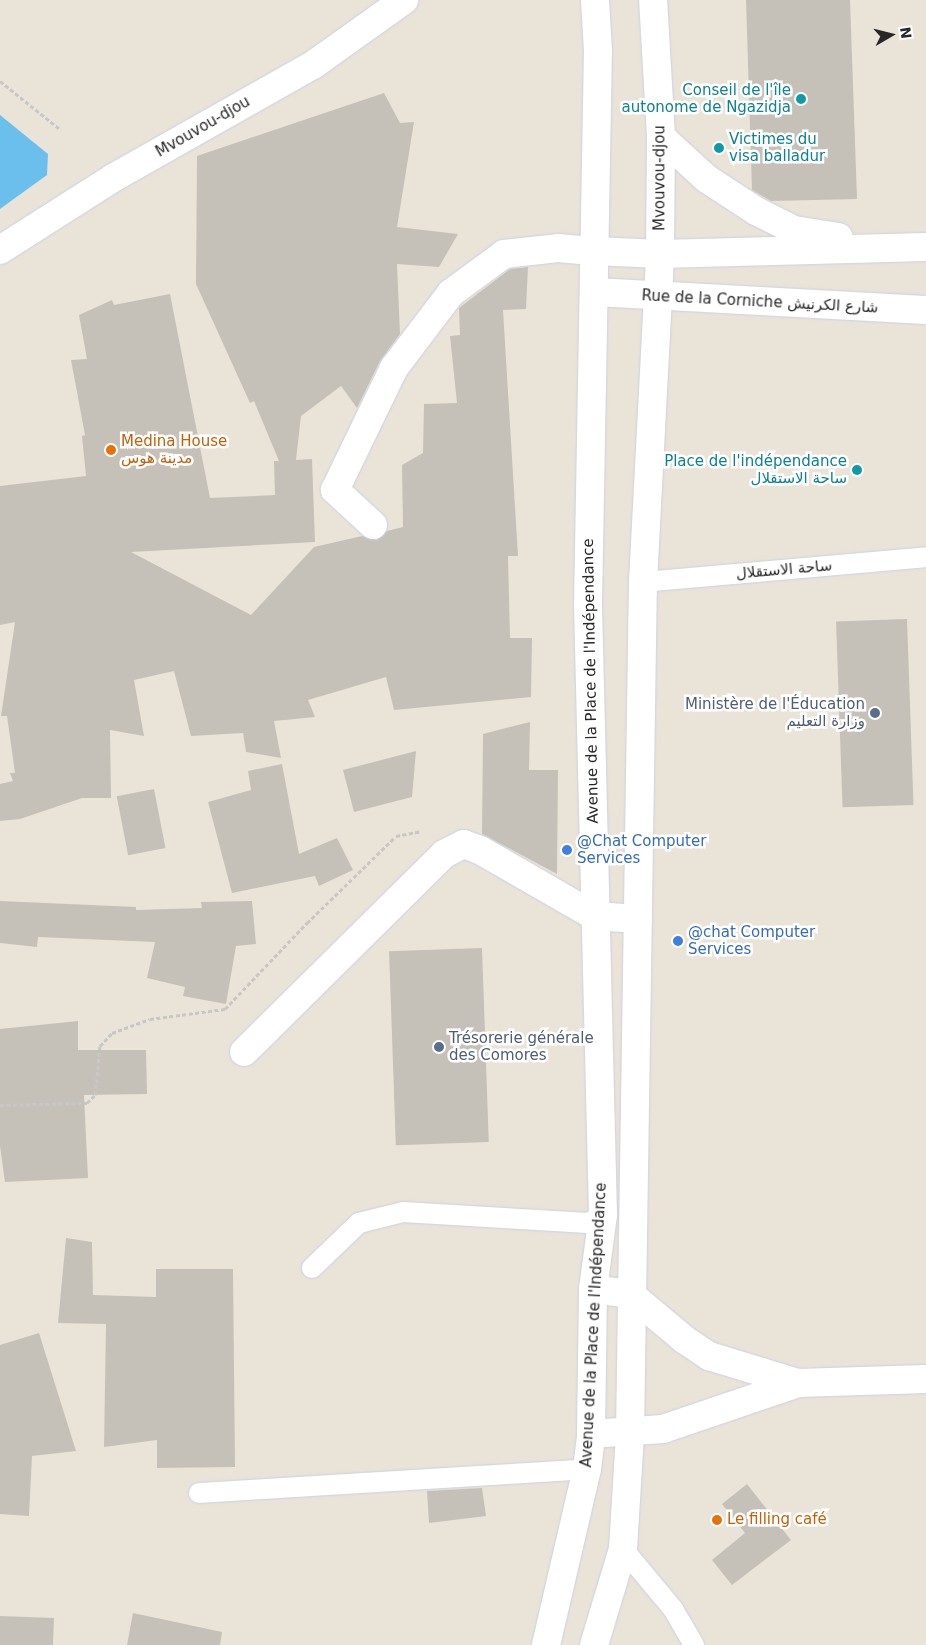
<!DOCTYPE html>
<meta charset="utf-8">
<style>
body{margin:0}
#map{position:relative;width:926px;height:1645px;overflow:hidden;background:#eae4d8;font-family:"DejaVu Sans",Vazirmatn,sans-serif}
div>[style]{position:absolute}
.water>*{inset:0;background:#6bbfed}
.building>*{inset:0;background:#c5c1b8;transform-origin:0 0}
.path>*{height:3px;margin-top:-1.5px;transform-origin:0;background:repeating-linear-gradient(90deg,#c7c7c7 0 4px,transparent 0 6.5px)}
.roads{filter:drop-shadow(0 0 1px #ced0e1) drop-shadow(0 0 1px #ced0e1)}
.service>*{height:20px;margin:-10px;padding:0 10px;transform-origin:10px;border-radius:10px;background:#fff}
.minor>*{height:28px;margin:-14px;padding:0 14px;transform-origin:14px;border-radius:14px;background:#fff}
.tertiary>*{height:28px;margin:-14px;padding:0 14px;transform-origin:14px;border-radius:14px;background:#fff}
.secondary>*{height:28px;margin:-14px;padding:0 14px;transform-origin:14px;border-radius:14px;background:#fff}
.dots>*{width:14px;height:14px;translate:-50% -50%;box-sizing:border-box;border:2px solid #fff;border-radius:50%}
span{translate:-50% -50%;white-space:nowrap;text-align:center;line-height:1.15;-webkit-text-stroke:5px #fff;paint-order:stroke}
.culture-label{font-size:15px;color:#0d838f}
.right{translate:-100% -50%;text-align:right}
.left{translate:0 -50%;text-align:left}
.street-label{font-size:15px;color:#272727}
.food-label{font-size:15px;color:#c56008}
.service-label{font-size:15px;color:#4e5e75}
.shop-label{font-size:15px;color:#366cbe}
.north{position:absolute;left:866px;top:10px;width:50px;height:50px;-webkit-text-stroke:4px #fff;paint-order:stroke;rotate:82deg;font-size:14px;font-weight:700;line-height:20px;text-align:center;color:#272727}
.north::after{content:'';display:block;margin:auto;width:18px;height:22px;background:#272727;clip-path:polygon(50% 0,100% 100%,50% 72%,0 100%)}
</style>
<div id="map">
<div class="water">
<i style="clip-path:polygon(0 115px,48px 154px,47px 175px,0 209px)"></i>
</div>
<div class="building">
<i style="clip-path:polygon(746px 0,850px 0,857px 199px,771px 201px,752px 190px)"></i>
<i style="clip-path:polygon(384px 93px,400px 123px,414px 122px,397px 227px,458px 234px,439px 267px,397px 264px,400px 334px,380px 361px,357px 408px,341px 386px,301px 416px,296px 460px,312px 459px,315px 542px,131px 552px,251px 615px,314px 547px,362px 536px,377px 540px,387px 531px,403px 527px,402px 465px,423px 453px,424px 404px,457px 403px,450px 336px,460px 335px,459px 308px,510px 269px,528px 267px,526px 309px,503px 310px,518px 556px,508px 556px,510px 638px,532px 638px,531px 697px,394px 710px,386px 677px,308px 700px,315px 717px,274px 721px,281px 758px,246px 752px,243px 733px,191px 736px,174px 671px,134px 680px,144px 736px,110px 730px,111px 798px,82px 798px,20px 819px,0 821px,0 784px,13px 781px,10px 773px,15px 773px,7px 716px,1px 716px,15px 622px,0 625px,0 486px,86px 476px,82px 436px,85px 435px,71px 360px,87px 359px,79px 315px,112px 300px,114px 305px,170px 294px,210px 498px,275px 495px,274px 461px,279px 461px,254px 401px,250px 403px,196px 284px,197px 156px)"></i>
<i style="left:907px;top:619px;width:186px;height:71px;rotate:88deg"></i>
<i style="clip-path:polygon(530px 722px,529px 770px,558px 770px,557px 874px,482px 834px,483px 734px)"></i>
<i style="clip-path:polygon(416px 751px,412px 797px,354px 812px,343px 770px)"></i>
<i style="clip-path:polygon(282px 764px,299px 854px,337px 838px,353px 870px,319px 886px,315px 876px,232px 893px,208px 802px,251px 790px,248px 771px)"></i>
<i style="left:154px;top:789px;width:60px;height:38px;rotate:79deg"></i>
<i style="clip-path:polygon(0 901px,136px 907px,136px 910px,202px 908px,201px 902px,252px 901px,256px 944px,236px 946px,226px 1004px,183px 996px,185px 987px,147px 978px,155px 942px,38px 937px,37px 947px,0 943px)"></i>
<i style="left:482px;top:948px;width:194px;height:93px;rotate:88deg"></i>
<i style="clip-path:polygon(78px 1021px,78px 1050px,146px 1050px,147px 1094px,84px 1095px,88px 1178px,5px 1182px,0 1146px,0 1029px)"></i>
<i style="clip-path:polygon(66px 1238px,92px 1242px,93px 1295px,156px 1297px,156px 1269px,233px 1269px,235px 1467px,157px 1468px,157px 1440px,104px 1447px,106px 1324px,58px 1323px)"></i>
<i style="clip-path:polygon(39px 1333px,76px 1451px,32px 1456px,29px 1516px,0 1514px,0 1345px)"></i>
<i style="clip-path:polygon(747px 1484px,791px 1540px,732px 1585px,712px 1560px,745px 1533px,722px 1504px)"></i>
<i style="clip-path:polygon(482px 1488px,486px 1516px,429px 1523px,427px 1491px)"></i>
<i style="clip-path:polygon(133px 1613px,222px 1632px,220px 1645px,127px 1645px)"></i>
<i style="left:0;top:1616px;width:54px;height:29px;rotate:2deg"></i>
</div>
<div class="path">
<i style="left:0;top:81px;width:78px;rotate:38.8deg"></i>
<i style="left:0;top:1105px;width:87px;rotate:-1.3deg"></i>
<i style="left:87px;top:1103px;width:11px;rotate:-45deg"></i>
<i style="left:95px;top:1095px;width:49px;rotate:-84.2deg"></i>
<i style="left:100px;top:1046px;width:18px;rotate:-47deg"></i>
<i style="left:112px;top:1033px;width:40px;rotate:-20.2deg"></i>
<i style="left:150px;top:1019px;width:76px;rotate:-7.6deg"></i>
<i style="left:225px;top:1009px;width:119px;rotate:-46.4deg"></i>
<i style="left:307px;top:923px;width:124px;rotate:-44.3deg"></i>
<i style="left:396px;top:836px;width:25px;rotate:-11deg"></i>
</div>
<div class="roads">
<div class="service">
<i style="left:643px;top:582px;width:284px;rotate:-5deg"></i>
<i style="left:312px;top:1268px;width:65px;rotate:-43.8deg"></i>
<i style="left:359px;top:1223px;width:45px;rotate:-14deg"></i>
<i style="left:403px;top:1212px;width:185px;rotate:3.4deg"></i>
<i style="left:588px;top:1223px;width:17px;rotate:-28deg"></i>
<i style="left:199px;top:1493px;width:389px;rotate:-3.5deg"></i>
<i style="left:623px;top:1549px;width:78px;rotate:50.2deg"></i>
<i style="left:673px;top:1609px;width:42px;rotate:59.7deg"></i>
</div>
<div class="minor">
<i style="left:373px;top:525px;width:52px;rotate:-137.4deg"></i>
<i style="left:335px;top:490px;width:136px;rotate:-64.2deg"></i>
<i style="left:394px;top:368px;width:94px;rotate:-52.8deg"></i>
<i style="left:451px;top:293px;width:66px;rotate:-36.3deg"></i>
<i style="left:504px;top:254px;width:54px;rotate:-6.3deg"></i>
<i style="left:558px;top:248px;width:37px;rotate:5deg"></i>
<i style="left:244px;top:1052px;width:281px;rotate:-44.7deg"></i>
<i style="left:444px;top:854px;width:22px;rotate:-27deg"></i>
<i style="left:464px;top:844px;width:17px;rotate:21deg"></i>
<i style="left:480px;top:850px;width:133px;rotate:29.9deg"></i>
<i style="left:595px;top:916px;width:43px;rotate:4deg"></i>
</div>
<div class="tertiary">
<i style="left:593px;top:1289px;width:37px;rotate:8deg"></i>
<i style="left:630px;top:1294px;width:72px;rotate:39.9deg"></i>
<i style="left:685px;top:1340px;width:29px;rotate:34deg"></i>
<i style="left:709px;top:1356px;width:93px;rotate:16.9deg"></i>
<i style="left:591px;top:1434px;width:72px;rotate:-4deg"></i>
<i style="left:663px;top:1429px;width:143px;rotate:-18.8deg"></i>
<i style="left:798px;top:1383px;width:128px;rotate:-1.8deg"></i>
</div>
<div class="secondary">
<i style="left:661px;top:137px;width:62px;rotate:42.4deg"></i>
<i style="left:707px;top:179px;width:59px;rotate:33.1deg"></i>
<i style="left:756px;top:211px;width:42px;rotate:26.6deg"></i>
<i style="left:794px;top:230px;width:45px;rotate:9deg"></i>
<i style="left:0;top:250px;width:134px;rotate:-32.5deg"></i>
<i style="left:113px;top:178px;width:230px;rotate:-29.5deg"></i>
<i style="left:313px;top:65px;width:112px;rotate:-35.5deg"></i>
<i style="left:595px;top:251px;width:65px;rotate:2.6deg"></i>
<i style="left:660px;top:254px;width:266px;rotate:-1.5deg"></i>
<i style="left:595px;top:292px;width:331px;rotate:3.1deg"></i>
<i style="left:546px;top:1645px;width:181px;rotate:-76.9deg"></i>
<i style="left:587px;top:1469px;width:35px;rotate:-83deg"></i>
<i style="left:591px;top:1434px;width:145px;rotate:-89.2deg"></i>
<i style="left:593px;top:1289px;width:75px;rotate:-82.3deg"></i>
<i style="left:603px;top:1215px;width:610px;rotate:-91.41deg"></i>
<i style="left:588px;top:605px;width:554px;rotate:-88.97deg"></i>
<i style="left:598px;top:51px;width:51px;rotate:-93.4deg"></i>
<i style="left:594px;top:1645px;width:100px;rotate:-73.2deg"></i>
<i style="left:623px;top:1549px;width:115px;rotate:-86.5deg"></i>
<i style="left:630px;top:1434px;width:852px;rotate:-89.13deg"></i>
<i style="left:643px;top:582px;width:328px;rotate:-87deg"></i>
<i style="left:660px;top:254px;width:117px;rotate:-89.5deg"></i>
<i style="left:661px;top:137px;width:137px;rotate:-93.3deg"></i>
</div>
</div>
<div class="dots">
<i style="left:801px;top:99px;background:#0f9aa8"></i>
<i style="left:719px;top:148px;background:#0f9aa8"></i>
<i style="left:111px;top:450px;background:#e8710a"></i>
<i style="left:857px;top:470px;background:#0f9aa8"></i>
<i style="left:875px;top:713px;background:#5c6f8a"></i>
<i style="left:567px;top:850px;background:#3f7fe0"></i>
<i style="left:678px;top:941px;background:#3f7fe0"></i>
<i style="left:439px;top:1047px;background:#5c6f8a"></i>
<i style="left:717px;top:1520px;background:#e8710a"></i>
</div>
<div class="culture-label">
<span class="right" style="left:791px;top:99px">Conseil de l'île<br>autonome de Ngazidja</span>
<span class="left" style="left:729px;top:148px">Victimes du<br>visa balladur</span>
<span class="right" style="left:847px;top:470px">Place de l'indépendance<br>ساحة الاستقلال</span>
</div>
<div class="street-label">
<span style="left:203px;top:127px;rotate:-30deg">Mvouvou-djou</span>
<span style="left:660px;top:178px;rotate:-90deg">Mvouvou-djou</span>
<span style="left:760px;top:302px;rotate:3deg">Rue de la Corniche شارع الكرنيش</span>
<span style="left:784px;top:570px;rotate:-5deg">ساحة الاستقلال</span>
<span style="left:591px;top:681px;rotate:-91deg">Avenue de la Place de l'Indépendance</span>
<span style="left:594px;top:1325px;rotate:-87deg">Avenue de la Place de l'Indépendance</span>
</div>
<div class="food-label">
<span class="left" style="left:121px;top:450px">Medina House<br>مدينة هوس</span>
<span class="left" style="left:727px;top:1520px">Le filling café</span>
</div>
<div class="service-label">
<span class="right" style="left:865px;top:713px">Ministère de l'Éducation<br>وزارة التعليم</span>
<span class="left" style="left:449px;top:1047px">Trésorerie générale<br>des Comores</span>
</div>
<div class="shop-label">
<span class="left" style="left:577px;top:850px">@Chat Computer<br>Services</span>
<span class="left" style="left:688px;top:941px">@chat Computer<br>Services</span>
</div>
<div class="north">N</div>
</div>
